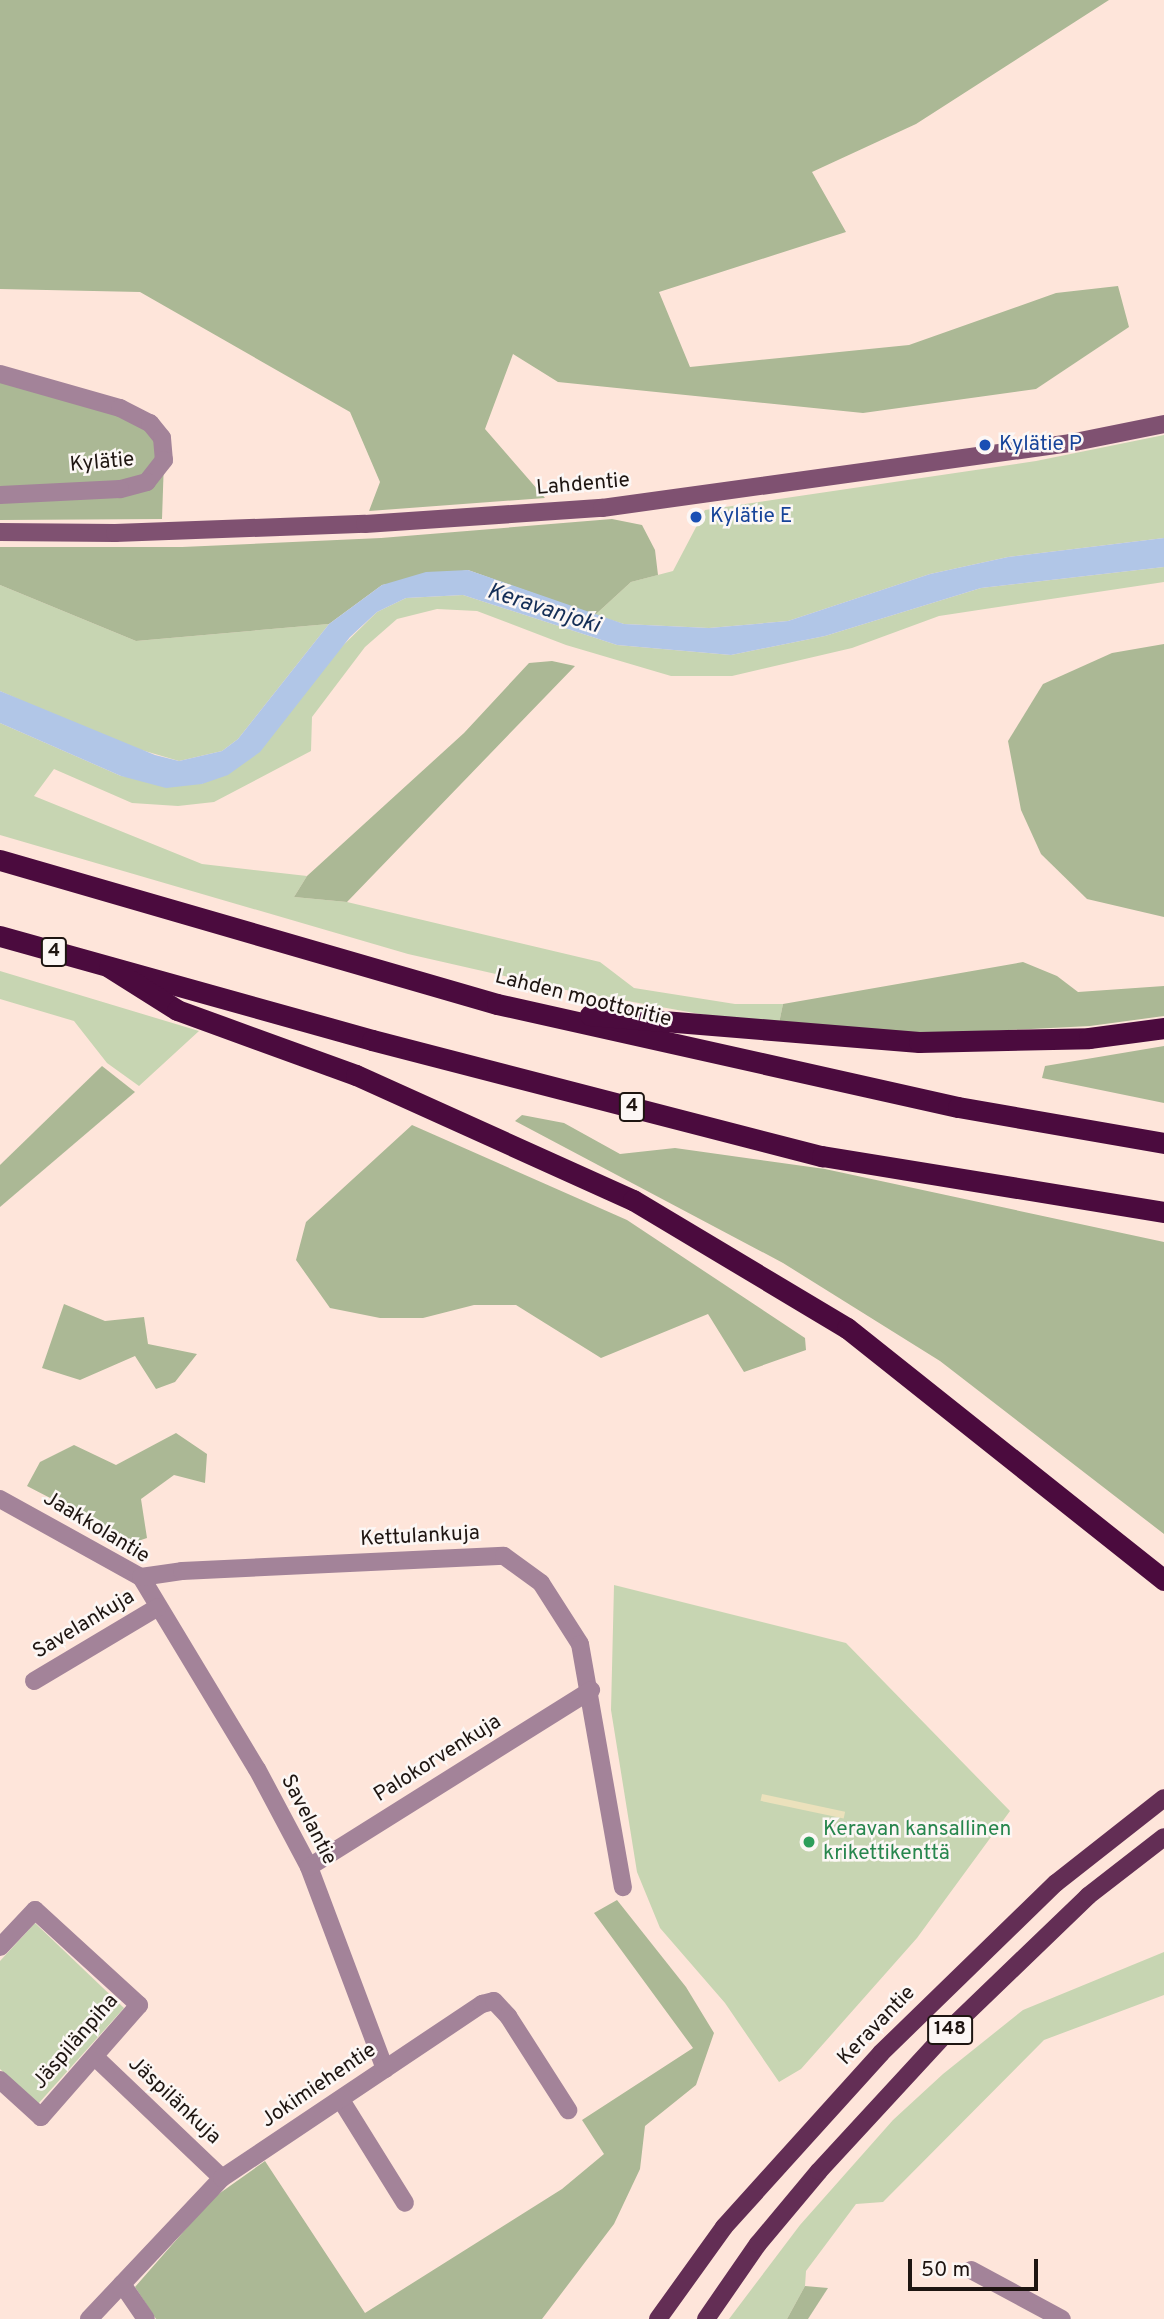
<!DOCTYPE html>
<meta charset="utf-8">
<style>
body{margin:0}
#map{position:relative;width:1164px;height:2319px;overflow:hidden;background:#fee5da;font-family:Overpass,sans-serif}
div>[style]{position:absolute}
.green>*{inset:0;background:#c7d5b2}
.forest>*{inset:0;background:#abb895}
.sand>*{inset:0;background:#ebe1bc;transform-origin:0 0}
.water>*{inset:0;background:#b1c6e7}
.street>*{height:18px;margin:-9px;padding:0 9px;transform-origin:9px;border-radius:9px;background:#a38399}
.secondary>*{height:18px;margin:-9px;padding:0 9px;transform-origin:9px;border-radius:9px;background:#7f5171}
.primary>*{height:18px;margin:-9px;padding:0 9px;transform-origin:9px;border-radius:9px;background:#632e55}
.highway>*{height:21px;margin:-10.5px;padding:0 10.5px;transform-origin:10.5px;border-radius:10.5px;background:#4b0b3e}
.dots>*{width:19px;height:19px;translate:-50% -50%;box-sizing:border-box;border:4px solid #fcf7f5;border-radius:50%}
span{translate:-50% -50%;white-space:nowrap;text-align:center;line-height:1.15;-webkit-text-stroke:5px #fcf7f5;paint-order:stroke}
.shield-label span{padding:2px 5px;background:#fcf7f5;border:2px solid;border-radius:5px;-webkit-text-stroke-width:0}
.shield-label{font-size:19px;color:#1e1511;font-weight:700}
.transit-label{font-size:21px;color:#164399}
.left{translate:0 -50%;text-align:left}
.street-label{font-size:21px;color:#1e1511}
.leisure-label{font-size:21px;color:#27864d}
.water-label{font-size:23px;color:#142e57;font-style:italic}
.scale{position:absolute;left:908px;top:2259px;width:130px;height:32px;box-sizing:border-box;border:4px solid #1e1511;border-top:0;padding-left:9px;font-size:21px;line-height:24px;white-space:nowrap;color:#1e1511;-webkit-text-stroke:5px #fcf7f5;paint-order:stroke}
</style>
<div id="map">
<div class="green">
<i style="clip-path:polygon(1164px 435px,1164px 538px,1008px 557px,930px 574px,788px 621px,709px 628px,624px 624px,595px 615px,631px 582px,673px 571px,705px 510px,1036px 461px)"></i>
<i style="clip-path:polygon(1164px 567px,1164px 582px,939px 616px,852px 648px,732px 676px,671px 676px,566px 645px,477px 611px,437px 609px,397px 619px,365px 647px,312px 717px,311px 751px,214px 802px,178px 806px,132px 803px,54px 769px,34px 796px,202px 864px,307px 876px,294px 897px,347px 902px,600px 962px,634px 988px,735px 1004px,783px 1004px,778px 1028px,566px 990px,408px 954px,0 835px,0 723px,121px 776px,202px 784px,377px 612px,406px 598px,463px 595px,617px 645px,731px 655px,825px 636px,981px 588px)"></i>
<i style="clip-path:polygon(0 585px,136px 641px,329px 624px,238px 739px,222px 751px,179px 761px,114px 742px,0 691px)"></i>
<i style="clip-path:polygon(0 971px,199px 1031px,139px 1086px,107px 1063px,74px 1021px,0 999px)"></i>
<i style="clip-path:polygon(614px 1585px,846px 1643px,1010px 1811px,917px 1938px,801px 2069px,779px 2082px,725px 2003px,660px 1928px,637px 1872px,611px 1710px)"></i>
<i style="clip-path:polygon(35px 1923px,124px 2008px,38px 2104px,0 2069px,0 1961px)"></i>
<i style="clip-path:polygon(1164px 1952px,1164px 1995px,1044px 2040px,883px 2202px,856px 2204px,806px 2271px,805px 2286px,787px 2319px,729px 2319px,800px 2225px,893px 2120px,943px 2074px,1023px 2010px)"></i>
</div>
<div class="forest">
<i style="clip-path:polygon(0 0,1109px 0,916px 124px,812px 172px,846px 232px,659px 292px,690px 367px,909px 345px,1056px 293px,1118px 286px,1129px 327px,1036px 389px,863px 413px,558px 382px,513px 354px,485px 429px,545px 498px,369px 511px,380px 482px,350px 412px,140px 292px,0 289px)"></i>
<i style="clip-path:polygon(0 373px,150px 423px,164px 460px,162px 519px,0 520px)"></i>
<i style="clip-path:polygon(612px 519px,642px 525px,655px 550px,658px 575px,631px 582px,595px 615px,468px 570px,382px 585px,329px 624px,136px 641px,0 585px,0 547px,182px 547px,381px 538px)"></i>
<i style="clip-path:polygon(1164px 644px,1164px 917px,1087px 899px,1041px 854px,1021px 810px,1008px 741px,1043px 684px,1112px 653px)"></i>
<i style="clip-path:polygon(552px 661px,575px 666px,347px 902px,294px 897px,307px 876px,464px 733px,529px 663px)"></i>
<i style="clip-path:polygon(1023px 962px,1057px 976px,1078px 992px,1164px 986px,1164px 1016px,1090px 1026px,927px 1034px,778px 1028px,783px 1004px)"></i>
<i style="clip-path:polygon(1164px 1046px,1164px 1103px,1042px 1078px,1045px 1066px)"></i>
<i style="clip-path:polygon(102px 1066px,135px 1092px,0 1207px,0 1165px)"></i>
<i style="clip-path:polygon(522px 1115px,564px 1123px,620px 1154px,675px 1148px,825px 1169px,1164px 1242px,1164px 1534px,940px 1361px,783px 1263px,515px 1121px)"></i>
<i style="clip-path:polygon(412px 1125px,627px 1220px,805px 1338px,806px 1350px,744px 1372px,708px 1314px,601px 1358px,516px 1305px,474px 1305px,423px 1318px,380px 1318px,330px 1308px,296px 1260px,306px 1222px)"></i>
<i style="clip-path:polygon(64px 1304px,105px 1321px,144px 1317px,148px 1344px,197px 1354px,175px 1382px,156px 1389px,135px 1356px,80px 1380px,42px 1368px)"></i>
<i style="clip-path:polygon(176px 1433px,207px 1454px,205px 1483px,174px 1475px,141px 1499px,147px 1538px,135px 1542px,27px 1486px,40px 1462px,74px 1445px,116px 1465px)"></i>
<i style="clip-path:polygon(617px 1900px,686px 1987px,714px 2033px,696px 2085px,645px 2126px,640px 2169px,614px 2224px,542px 2319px,156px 2319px,135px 2287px,213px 2198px,265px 2161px,365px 2313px,562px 2189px,604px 2154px,582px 2120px,693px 2048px,594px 1913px)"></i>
<i style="clip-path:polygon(805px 2286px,828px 2288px,808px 2319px,787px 2319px)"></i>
</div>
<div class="sand">
<i style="left:762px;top:1794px;width:85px;height:7px;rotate:12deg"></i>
</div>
<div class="water">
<i style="clip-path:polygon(1164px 538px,1164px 567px,981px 588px,825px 636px,731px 655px,617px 645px,463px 595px,406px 598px,377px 612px,350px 637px,260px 752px,228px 775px,202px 784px,166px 788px,121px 776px,0 723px,0 691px,155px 755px,179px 761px,222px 751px,238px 739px,329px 624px,382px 585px,426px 572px,468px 570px,624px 624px,709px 628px,788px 621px,930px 574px,1008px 557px)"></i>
</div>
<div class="street">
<i style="left:0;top:374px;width:125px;rotate:15.8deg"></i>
<i style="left:120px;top:408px;width:34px;rotate:27deg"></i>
<i style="left:150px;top:423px;width:19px;rotate:51deg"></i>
<i style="left:162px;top:438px;width:22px;rotate:85deg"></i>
<i style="left:164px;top:460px;width:28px;rotate:128deg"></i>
<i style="left:147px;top:482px;width:28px;rotate:165deg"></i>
<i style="left:120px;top:489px;width:120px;rotate:177.1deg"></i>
<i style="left:0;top:1499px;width:161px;rotate:29deg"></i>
<i style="left:141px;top:1577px;width:224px;rotate:58.9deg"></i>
<i style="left:257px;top:1769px;width:111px;rotate:62deg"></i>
<i style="left:309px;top:1867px;width:216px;rotate:69.4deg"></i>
<i style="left:141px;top:1577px;width:41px;rotate:-8.3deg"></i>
<i style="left:182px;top:1571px;width:322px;rotate:-2.7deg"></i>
<i style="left:504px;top:1556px;width:46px;rotate:36.1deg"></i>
<i style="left:541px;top:1583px;width:72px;rotate:57.4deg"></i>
<i style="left:580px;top:1644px;width:247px;rotate:80deg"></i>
<i style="left:34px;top:1681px;width:144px;rotate:-30.8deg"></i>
<i style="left:309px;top:1867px;width:333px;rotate:-32.1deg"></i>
<i style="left:0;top:1947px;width:51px;rotate:-46.6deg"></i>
<i style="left:35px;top:1910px;width:141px;rotate:42.4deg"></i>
<i style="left:139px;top:2005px;width:149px;rotate:131.2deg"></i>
<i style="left:41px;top:2117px;width:55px;rotate:-137.9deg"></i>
<i style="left:95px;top:2057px;width:175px;rotate:43.6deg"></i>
<i style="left:341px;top:2100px;width:121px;rotate:58.1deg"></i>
<i style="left:971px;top:2270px;width:103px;rotate:28.3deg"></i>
<i style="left:122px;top:2284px;width:42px;rotate:55.6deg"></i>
<i style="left:89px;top:2319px;width:194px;rotate:-46.7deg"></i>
<i style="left:222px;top:2178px;width:313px;rotate:-33.8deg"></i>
<i style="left:482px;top:2004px;width:12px;rotate:-14deg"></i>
<i style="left:494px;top:2001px;width:21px;rotate:47deg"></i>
<i style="left:508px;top:2016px;width:112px;rotate:57.4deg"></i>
</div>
<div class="secondary">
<i style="left:0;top:532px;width:115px;rotate:0.5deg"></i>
<i style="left:115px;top:533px;width:250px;rotate:-2.1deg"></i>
<i style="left:365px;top:524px;width:238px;rotate:-3.9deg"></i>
<i style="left:602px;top:508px;width:472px;rotate:-7.9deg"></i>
<i style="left:1070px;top:443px;width:96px;rotate:-11.4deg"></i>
</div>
<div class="primary">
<i style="left:658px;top:2319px;width:113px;rotate:-54.3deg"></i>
<i style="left:724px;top:2227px;width:234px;rotate:-47.9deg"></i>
<i style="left:881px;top:2053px;width:244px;rotate:-44.2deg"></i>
<i style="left:1056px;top:1883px;width:137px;rotate:-38.2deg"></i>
<i style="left:706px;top:2319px;width:91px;rotate:-55.3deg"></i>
<i style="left:758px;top:2244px;width:95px;rotate:-50.1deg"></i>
<i style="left:819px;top:2171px;width:193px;rotate:-47.3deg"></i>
<i style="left:950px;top:2029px;width:192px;rotate:-43.9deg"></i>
<i style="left:1088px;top:1896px;width:96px;rotate:-37.8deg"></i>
</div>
<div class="highway">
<i style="left:0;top:860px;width:517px;rotate:16.16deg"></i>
<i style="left:497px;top:1004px;width:472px;rotate:12.6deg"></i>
<i style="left:958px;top:1107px;width:209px;rotate:9.9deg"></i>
<i style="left:0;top:936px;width:386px;rotate:15.6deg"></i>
<i style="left:372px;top:1040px;width:465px;rotate:14.5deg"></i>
<i style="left:822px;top:1156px;width:347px;rotate:9.3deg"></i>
<i style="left:109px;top:967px;width:80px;rotate:32.3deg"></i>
<i style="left:177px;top:1010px;width:190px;rotate:20deg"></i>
<i style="left:356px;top:1075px;width:304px;rotate:24.3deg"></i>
<i style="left:633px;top:1200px;width:249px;rotate:30.9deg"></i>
<i style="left:847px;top:1328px;width:405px;rotate:38.5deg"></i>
<i style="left:590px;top:1015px;width:330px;rotate:4.7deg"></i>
<i style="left:919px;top:1042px;width:170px;rotate:-1.3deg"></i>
<i style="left:1089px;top:1038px;width:76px;rotate:-7.6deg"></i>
</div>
<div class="dots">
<i style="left:985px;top:445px;background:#1a4fb4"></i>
<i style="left:696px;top:517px;background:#1a4fb4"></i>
<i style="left:809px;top:1842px;background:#2e9e5b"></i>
</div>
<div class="shield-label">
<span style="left:54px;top:952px">4</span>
<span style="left:632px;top:1107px">4</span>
<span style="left:950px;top:2030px">148</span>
</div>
<div class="transit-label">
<span class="left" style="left:999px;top:445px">Kylätie P</span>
<span class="left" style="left:710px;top:517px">Kylätie E</span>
</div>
<div class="street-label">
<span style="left:102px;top:463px;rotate:-5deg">Kylätie</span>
<span style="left:583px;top:485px;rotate:-5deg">Lahdentie</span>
<span style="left:583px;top:999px;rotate:14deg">Lahden moottoritie</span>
<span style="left:96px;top:1528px;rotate:31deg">Jaakkolantie</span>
<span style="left:420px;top:1537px;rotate:-3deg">Kettulankuja</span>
<span style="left:84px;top:1625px;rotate:-31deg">Savelankuja</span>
<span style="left:438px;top:1759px;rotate:-32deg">Palokorvenkuja</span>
<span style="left:308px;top:1820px;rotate:63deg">Savelantie</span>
<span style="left:877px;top:2026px;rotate:-46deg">Keravantie</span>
<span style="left:76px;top:2042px;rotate:-49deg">Jäspilänpiha</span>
<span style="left:319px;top:2086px;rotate:-34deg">Jokimiehentie</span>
<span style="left:174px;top:2101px;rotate:43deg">Jäspilänkuja</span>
</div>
<div class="leisure-label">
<span class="left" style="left:823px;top:1842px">Keravan kansallinen<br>krikettikenttä</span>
</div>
<div class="water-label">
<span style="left:543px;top:610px;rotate:18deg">Keravanjoki</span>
</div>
<div class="scale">50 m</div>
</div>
